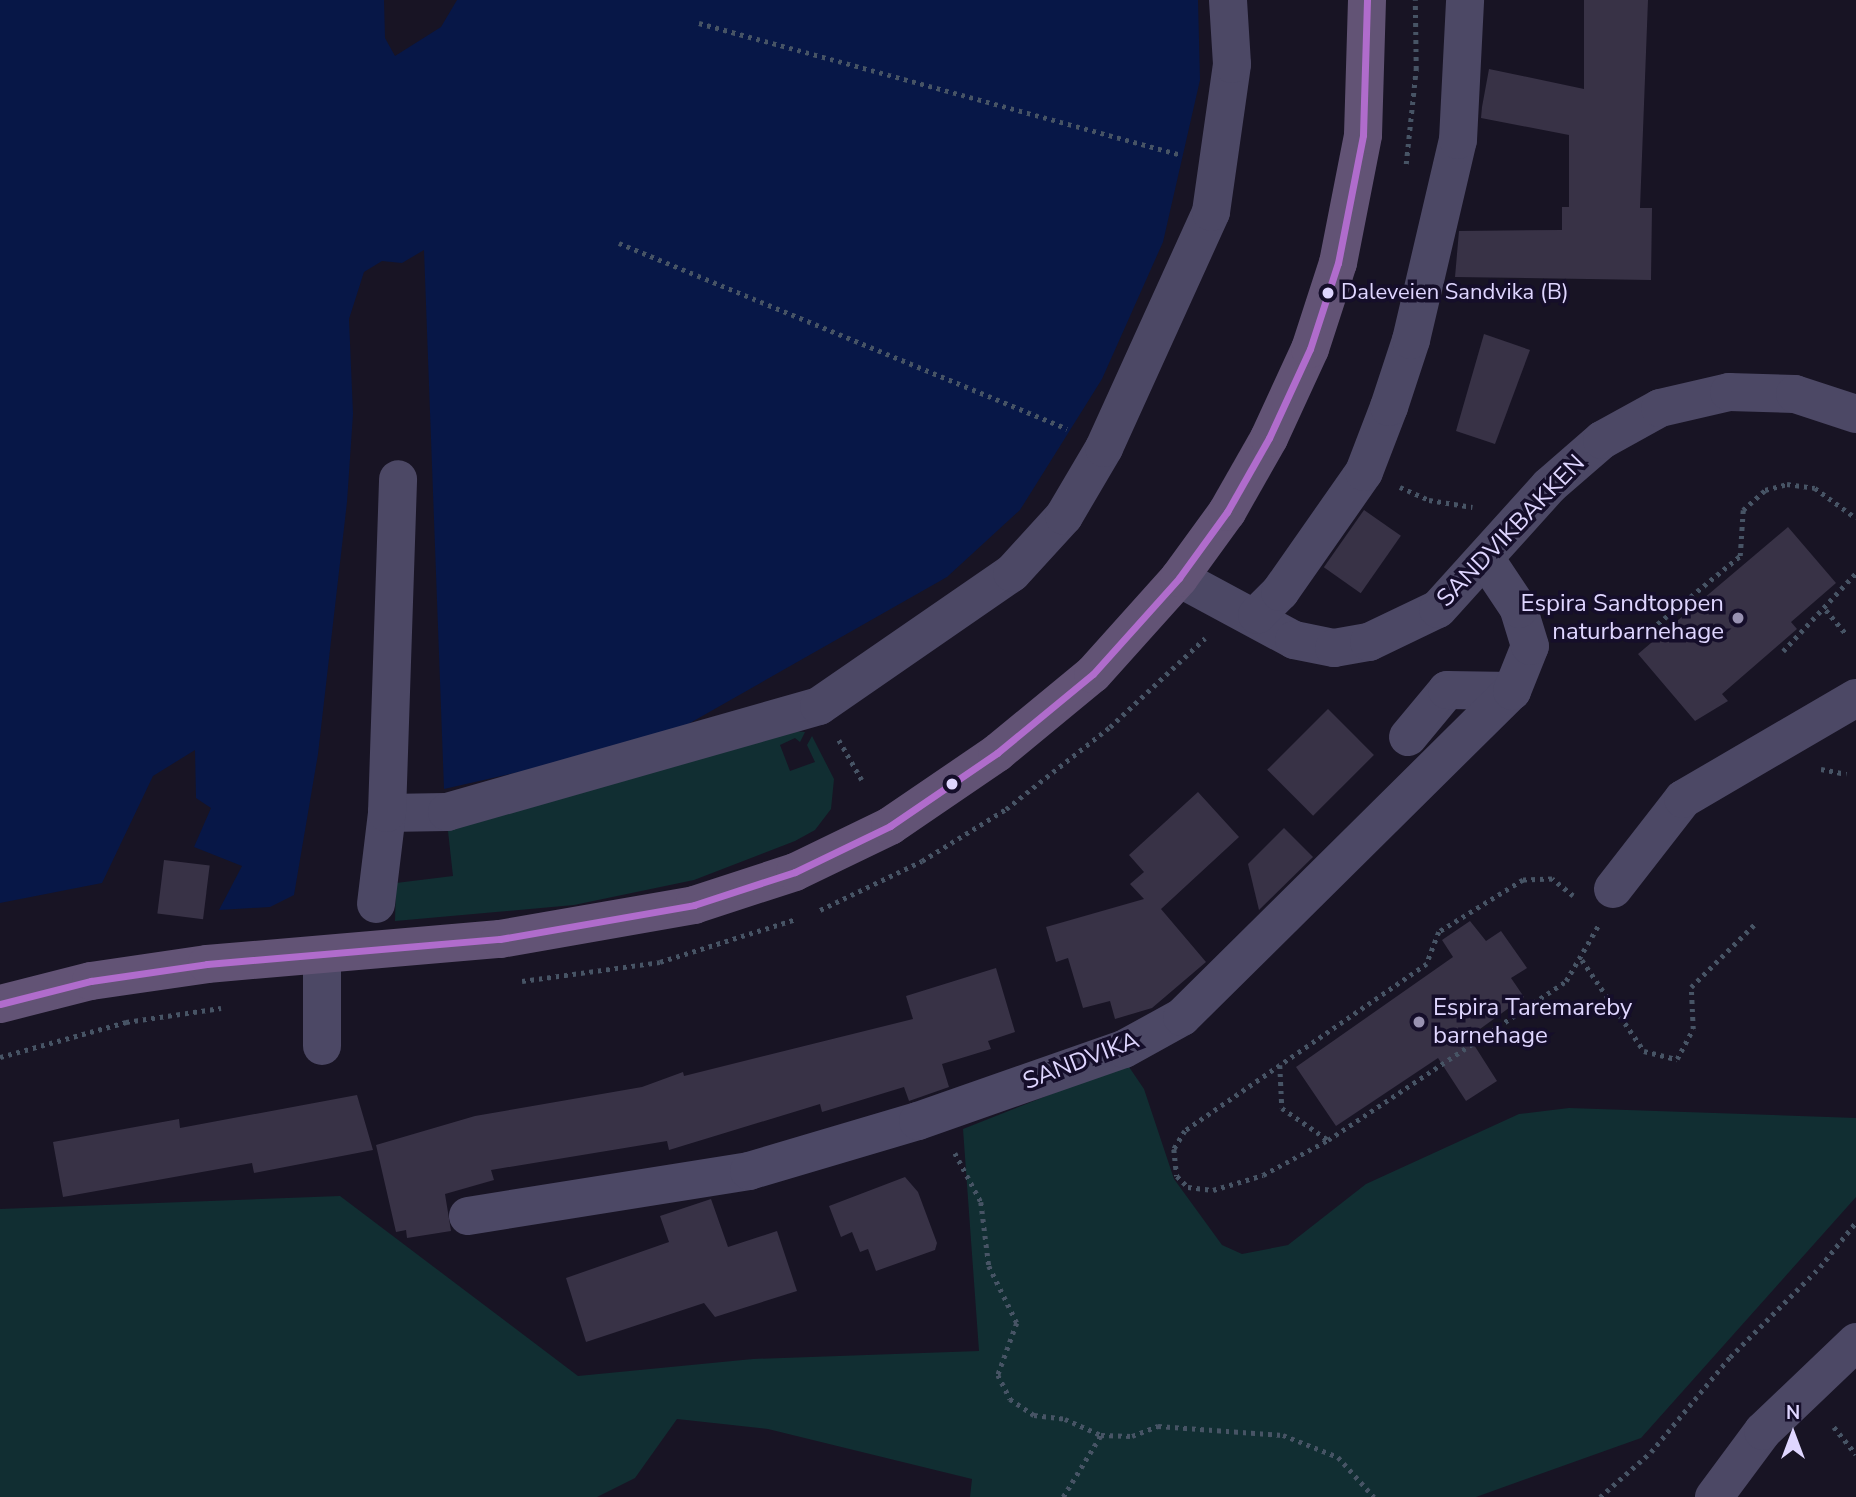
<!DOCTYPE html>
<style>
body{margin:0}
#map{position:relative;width:1856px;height:1497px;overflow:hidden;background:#181424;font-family:"Nunito Sans",sans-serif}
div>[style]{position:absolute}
.green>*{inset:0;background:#112e32}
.water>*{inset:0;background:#071747}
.building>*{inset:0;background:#383246;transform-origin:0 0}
.path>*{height:4.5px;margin-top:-2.25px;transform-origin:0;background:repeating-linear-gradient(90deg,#475465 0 3.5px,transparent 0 8.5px)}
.minor>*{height:38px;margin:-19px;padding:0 19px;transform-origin:19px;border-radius:19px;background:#4c4865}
.major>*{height:38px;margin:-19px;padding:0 19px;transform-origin:19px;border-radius:19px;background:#625375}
.bus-1>*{height:7px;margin:-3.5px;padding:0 3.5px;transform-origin:3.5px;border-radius:3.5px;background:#b06ccc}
.dots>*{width:19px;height:19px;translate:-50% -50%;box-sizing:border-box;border:4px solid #150e2a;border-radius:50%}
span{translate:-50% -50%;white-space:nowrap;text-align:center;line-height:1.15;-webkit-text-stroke:7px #150e2a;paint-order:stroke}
.bus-label{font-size:22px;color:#dfd6ff}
.left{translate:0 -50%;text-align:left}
.street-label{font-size:24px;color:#dfd6ff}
.poi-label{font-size:24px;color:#dfd6ff}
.right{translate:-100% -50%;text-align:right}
.north{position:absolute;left:1758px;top:1399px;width:70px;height:70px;-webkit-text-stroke:5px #150e2a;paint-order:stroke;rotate:0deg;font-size:19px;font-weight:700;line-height:28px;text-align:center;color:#dfd6ff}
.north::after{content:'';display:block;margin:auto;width:24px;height:32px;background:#dfd6ff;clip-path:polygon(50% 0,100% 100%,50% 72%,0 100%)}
</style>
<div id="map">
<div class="green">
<i style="clip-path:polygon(778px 730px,805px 732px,800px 742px,795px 738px,780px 745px,790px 771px,815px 762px,807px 745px,812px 736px,834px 779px,831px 809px,815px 830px,795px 841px,694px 880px,574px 905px,395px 921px,396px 883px,453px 876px,447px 822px)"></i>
<i style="clip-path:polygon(1127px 1064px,1144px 1089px,1174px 1179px,1222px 1245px,1242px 1254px,1288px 1245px,1366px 1184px,1519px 1114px,1569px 1108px,1856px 1118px,1856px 1197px,1641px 1438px,1476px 1497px,970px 1497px,972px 1479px,768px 1429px,677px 1419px,635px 1478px,597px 1497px,0 1497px,0 1209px,340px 1196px,578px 1376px,753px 1359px,979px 1351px,963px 1129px)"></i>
</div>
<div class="water">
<i style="clip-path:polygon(0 0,384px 0,385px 38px,395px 56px,441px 27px,457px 0,1198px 0,1200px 80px,1163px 242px,1102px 379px,1020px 510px,947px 577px,660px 740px,444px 789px,424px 250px,402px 263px,382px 261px,364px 272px,349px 319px,353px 414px,347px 502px,318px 754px,294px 895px,270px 907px,219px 910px,242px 866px,194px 847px,211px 808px,196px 798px,195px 750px,153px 776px,102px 883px,0 903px)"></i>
</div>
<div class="building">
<i style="clip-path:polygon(1584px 0,1648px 0,1640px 208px,1652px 208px,1651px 280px,1455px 277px,1459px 231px,1562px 230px,1562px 207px,1569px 207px,1569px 135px,1481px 118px,1482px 107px,1489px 69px,1584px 89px)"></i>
<i style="clip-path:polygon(1484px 334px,1530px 350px,1495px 444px,1456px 431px)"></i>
<i style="left:1364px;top:510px;width:45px;height:70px;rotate:35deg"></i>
<i style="clip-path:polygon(1788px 527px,1836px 583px,1791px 622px,1797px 629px,1722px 694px,1728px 701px,1695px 721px,1638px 654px)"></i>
<i style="left:1328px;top:709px;width:65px;height:86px;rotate:45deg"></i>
<i style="clip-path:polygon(1198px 792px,1239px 837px,1161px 909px,1206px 962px,1152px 1008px,1115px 1019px,1110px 1001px,1083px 1008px,1068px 958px,1056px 962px,1046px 927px,1144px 899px,1130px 884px,1144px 872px,1129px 855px)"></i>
<i style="clip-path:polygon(1284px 828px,1313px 857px,1259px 910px,1248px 864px)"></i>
<i style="left:164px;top:860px;width:46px;height:54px;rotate:7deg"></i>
<i style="clip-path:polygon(1470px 921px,1486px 941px,1501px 931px,1527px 968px,1511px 978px,1524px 997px,1469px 1037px,1497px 1081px,1466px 1101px,1438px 1058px,1336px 1126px,1296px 1067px,1453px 957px,1442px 940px)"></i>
<i style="clip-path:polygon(996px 968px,1015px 1032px,988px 1041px,991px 1049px,942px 1064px,949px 1087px,909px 1101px,904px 1087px,822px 1112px,820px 1104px,669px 1150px,667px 1141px,491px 1170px,494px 1180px,445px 1194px,451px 1231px,407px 1238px,406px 1230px,396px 1232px,376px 1145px,475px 1116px,642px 1087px,683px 1072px,684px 1076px,913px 1019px,906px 996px)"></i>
<i style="clip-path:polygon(357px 1095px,373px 1150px,254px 1173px,252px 1163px,63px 1197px,53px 1142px,179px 1119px,180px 1128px)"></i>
<i style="clip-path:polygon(905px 1177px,918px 1192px,937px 1243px,935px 1250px,876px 1271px,868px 1249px,860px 1252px,852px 1232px,841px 1237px,829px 1206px)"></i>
<i style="clip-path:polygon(711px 1199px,728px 1247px,777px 1231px,797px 1291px,715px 1317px,704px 1303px,586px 1342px,566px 1278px,669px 1242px,660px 1216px)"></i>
</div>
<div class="path">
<i style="left:699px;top:23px;width:498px;rotate:15.3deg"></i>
<i style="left:1406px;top:164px;width:96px;rotate:-84deg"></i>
<i style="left:1416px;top:69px;width:69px;rotate:-90.8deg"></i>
<i style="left:619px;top:243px;width:485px;rotate:22.5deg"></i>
<i style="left:1400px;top:487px;width:32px;rotate:24deg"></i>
<i style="left:1429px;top:500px;width:44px;rotate:9.2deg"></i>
<i style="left:1826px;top:610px;width:30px;rotate:50deg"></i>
<i style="left:1638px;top:640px;width:132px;rotate:-39.5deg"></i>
<i style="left:1740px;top:556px;width:46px;rotate:-86.3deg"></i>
<i style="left:1743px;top:510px;width:30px;rotate:-42deg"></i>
<i style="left:1765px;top:490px;width:23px;rotate:-15deg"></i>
<i style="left:1787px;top:484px;width:28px;rotate:8deg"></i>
<i style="left:1815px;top:488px;width:51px;rotate:36.2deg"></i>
<i style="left:1783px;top:651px;width:107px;rotate:-46.9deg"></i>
<i style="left:839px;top:740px;width:46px;rotate:60.1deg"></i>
<i style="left:1821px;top:769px;width:26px;rotate:11deg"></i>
<i style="left:1573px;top:896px;width:27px;rotate:-141deg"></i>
<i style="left:1552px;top:879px;width:29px;rotate:178deg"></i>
<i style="left:1523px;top:880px;width:99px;rotate:148.2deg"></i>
<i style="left:1439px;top:932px;width:34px;rotate:111deg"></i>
<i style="left:1427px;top:964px;width:294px;rotate:145.4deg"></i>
<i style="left:1185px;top:1131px;width:21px;rotate:121deg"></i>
<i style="left:1174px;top:1149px;width:27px;rotate:84deg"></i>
<i style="left:1177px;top:1176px;width:16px;rotate:45deg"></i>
<i style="left:1188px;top:1187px;width:25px;rotate:7deg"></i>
<i style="left:1213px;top:1190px;width:52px;rotate:-16.7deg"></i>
<i style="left:1263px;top:1175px;width:74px;rotate:-28.3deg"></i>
<i style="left:1328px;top:1140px;width:286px;rotate:-33.7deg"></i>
<i style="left:1566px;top:981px;width:64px;rotate:-59.8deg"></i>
<i style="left:820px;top:910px;width:113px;rotate:-25.7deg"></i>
<i style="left:922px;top:861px;width:99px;rotate:-31.8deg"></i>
<i style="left:1006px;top:809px;width:132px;rotate:-38.3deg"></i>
<i style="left:1110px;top:727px;width:130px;rotate:-43.1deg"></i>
<i style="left:1582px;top:960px;width:110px;rotate:55.7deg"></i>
<i style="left:1644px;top:1051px;width:34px;rotate:14deg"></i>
<i style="left:1677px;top:1059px;width:34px;rotate:-62deg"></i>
<i style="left:1693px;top:1029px;width:42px;rotate:-92.7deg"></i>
<i style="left:1691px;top:987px;width:93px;rotate:-44.6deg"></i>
<i style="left:522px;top:981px;width:139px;rotate:-7.8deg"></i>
<i style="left:660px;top:962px;width:143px;rotate:-17.5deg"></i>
<i style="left:0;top:1057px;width:131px;rotate:-15.5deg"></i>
<i style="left:126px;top:1022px;width:96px;rotate:-8.4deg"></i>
<i style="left:1280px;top:1065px;width:43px;rotate:87.3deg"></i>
<i style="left:1282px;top:1108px;width:56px;rotate:34.8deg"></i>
<i style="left:955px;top:1153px;width:55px;rotate:62deg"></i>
<i style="left:981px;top:1202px;width:64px;rotate:82.9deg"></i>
<i style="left:989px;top:1266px;width:64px;rotate:63.8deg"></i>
<i style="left:1017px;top:1323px;width:55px;rotate:110.1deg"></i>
<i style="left:998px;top:1375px;width:27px;rotate:63deg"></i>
<i style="left:1010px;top:1399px;width:29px;rotate:34deg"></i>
<i style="left:1034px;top:1415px;width:31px;rotate:7deg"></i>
<i style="left:1065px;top:1419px;width:39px;rotate:24deg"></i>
<i style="left:1101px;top:1435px;width:31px;rotate:2deg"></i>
<i style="left:1132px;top:1436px;width:28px;rotate:-21deg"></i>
<i style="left:1158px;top:1426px;width:125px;rotate:4.1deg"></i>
<i style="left:1283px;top:1435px;width:59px;rotate:21.8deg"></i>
<i style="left:1338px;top:1457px;width:54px;rotate:48deg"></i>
<i style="left:1834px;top:1427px;width:35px;rotate:51deg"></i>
<i style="left:1063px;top:1497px;width:73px;rotate:-58.5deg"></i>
<i style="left:1600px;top:1497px;width:68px;rotate:-41.4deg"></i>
<i style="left:1651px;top:1452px;width:124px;rotate:-50.3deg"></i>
<i style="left:1730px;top:1357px;width:127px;rotate:-45deg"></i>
<i style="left:1820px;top:1267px;width:58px;rotate:-51.3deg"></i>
</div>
<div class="minor">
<i style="left:1179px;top:578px;width:131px;rotate:28.3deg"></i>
<i style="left:1294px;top:640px;width:41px;rotate:11.3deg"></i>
<i style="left:1334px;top:648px;width:36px;rotate:-10deg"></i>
<i style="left:1369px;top:642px;width:76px;rotate:-25.6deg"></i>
<i style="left:1438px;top:609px;width:166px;rotate:-47.9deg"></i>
<i style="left:1549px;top:486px;width:70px;rotate:-41deg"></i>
<i style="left:1602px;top:440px;width:66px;rotate:-28.9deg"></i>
<i style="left:1660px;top:408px;width:71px;rotate:-13.1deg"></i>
<i style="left:1729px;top:392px;width:66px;rotate:1.7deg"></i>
<i style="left:1795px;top:394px;width:64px;rotate:18.2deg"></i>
<i style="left:1257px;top:615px;width:33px;rotate:-45deg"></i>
<i style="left:1280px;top:592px;width:146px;rotate:-55deg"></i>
<i style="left:1364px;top:472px;width:70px;rotate:-69deg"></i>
<i style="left:1389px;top:407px;width:71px;rotate:-71.8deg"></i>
<i style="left:1411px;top:340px;width:205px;rotate:-76.8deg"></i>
<i style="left:1458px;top:140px;width:140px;rotate:-87.1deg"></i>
<i style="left:1408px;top:737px;width:61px;rotate:-50.3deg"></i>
<i style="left:1447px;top:690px;width:65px;rotate:0.9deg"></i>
<i style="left:387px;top:813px;width:60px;rotate:-1deg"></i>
<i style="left:447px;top:812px;width:387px;rotate:-15.9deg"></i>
<i style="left:819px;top:706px;width:234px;rotate:-34.6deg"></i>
<i style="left:1012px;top:573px;width:77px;rotate:-47.6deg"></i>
<i style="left:1064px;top:516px;width:79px;rotate:-59.5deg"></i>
<i style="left:1104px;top:448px;width:259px;rotate:-65.6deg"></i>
<i style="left:1211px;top:212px;width:149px;rotate:-81.9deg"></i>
<i style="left:1232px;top:64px;width:64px;rotate:-93.6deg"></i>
<i style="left:1613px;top:889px;width:114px;rotate:-52.1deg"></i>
<i style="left:1683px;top:799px;width:200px;rotate:-30.3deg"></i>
<i style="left:376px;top:904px;width:92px;rotate:-83.1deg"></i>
<i style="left:387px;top:813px;width:334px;rotate:-88.1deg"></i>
<i style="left:322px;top:955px;width:91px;rotate:90deg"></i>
<i style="left:468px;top:1216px;width:285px;rotate:-9.1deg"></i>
<i style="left:749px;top:1171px;width:176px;rotate:-16.5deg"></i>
<i style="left:918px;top:1121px;width:218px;rotate:-19.3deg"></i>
<i style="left:1124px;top:1049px;width:66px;rotate:-28.9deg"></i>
<i style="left:1182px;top:1017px;width:464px;rotate:-44.7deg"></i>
<i style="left:1512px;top:691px;width:48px;rotate:-68.2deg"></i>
<i style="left:1530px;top:646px;width:39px;rotate:-107deg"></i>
<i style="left:1519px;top:609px;width:58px;rotate:-123.7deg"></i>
<i style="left:1714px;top:1497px;width:82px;rotate:-53.4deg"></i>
<i style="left:1763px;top:1431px;width:129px;rotate:-43.7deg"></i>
</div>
<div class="major">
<i style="left:0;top:1004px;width:94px;rotate:-14.2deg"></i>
<i style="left:91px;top:981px;width:117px;rotate:-8.3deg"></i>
<i style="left:207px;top:964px;width:294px;rotate:-4.9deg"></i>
<i style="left:500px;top:939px;width:197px;rotate:-9.9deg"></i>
<i style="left:694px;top:905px;width:106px;rotate:-18.1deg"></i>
<i style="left:795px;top:872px;width:106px;rotate:-25.8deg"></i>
<i style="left:890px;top:826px;width:130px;rotate:-34.3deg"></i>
<i style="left:997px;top:753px;width:124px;rotate:-39.5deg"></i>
<i style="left:1093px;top:674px;width:129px;rotate:-48.1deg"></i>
<i style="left:1179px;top:578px;width:82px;rotate:-54deg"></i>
<i style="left:1227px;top:512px;width:85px;rotate:-60.4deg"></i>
<i style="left:1269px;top:438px;width:98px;rotate:-65.3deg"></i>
<i style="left:1310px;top:349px;width:90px;rotate:-72deg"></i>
<i style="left:1338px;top:263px;width:130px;rotate:-78.9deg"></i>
<i style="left:1363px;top:135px;width:135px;rotate:-88.3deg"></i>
</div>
<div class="bus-1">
<i style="left:0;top:1004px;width:94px;rotate:-14.2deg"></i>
<i style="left:91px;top:981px;width:117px;rotate:-8.3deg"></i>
<i style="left:207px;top:964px;width:294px;rotate:-4.9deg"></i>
<i style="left:500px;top:939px;width:197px;rotate:-9.9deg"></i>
<i style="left:694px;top:905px;width:106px;rotate:-18.1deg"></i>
<i style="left:795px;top:872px;width:106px;rotate:-25.8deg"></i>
<i style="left:890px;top:826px;width:130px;rotate:-34.3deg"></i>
<i style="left:997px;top:753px;width:124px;rotate:-39.5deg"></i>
<i style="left:1093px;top:674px;width:129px;rotate:-48.1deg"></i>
<i style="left:1179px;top:578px;width:82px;rotate:-54deg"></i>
<i style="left:1227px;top:512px;width:85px;rotate:-60.4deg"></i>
<i style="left:1269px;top:438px;width:98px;rotate:-65.3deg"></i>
<i style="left:1310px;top:349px;width:90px;rotate:-72deg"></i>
<i style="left:1338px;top:263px;width:130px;rotate:-78.9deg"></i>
<i style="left:1363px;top:135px;width:135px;rotate:-88.3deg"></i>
</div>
<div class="dots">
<i style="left:1328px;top:293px;background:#dfd6ff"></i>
<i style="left:1738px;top:618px;background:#9992b2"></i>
<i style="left:952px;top:784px;background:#dfd6ff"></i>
<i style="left:1419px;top:1022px;background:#9992b2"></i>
</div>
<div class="bus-label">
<span class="left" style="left:1341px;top:293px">Daleveien Sandvika (B)</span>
</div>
<div class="street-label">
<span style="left:1511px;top:531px;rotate:-46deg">SANDVIKBAKKEN</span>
<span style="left:1081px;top:1061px;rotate:-21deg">SANDVIKA</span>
</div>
<div class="poi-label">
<span class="right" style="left:1724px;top:618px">Espira Sandtoppen<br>naturbarnehage</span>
<span class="left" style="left:1433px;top:1022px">Espira Taremareby<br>barnehage</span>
</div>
<div class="north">N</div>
</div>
